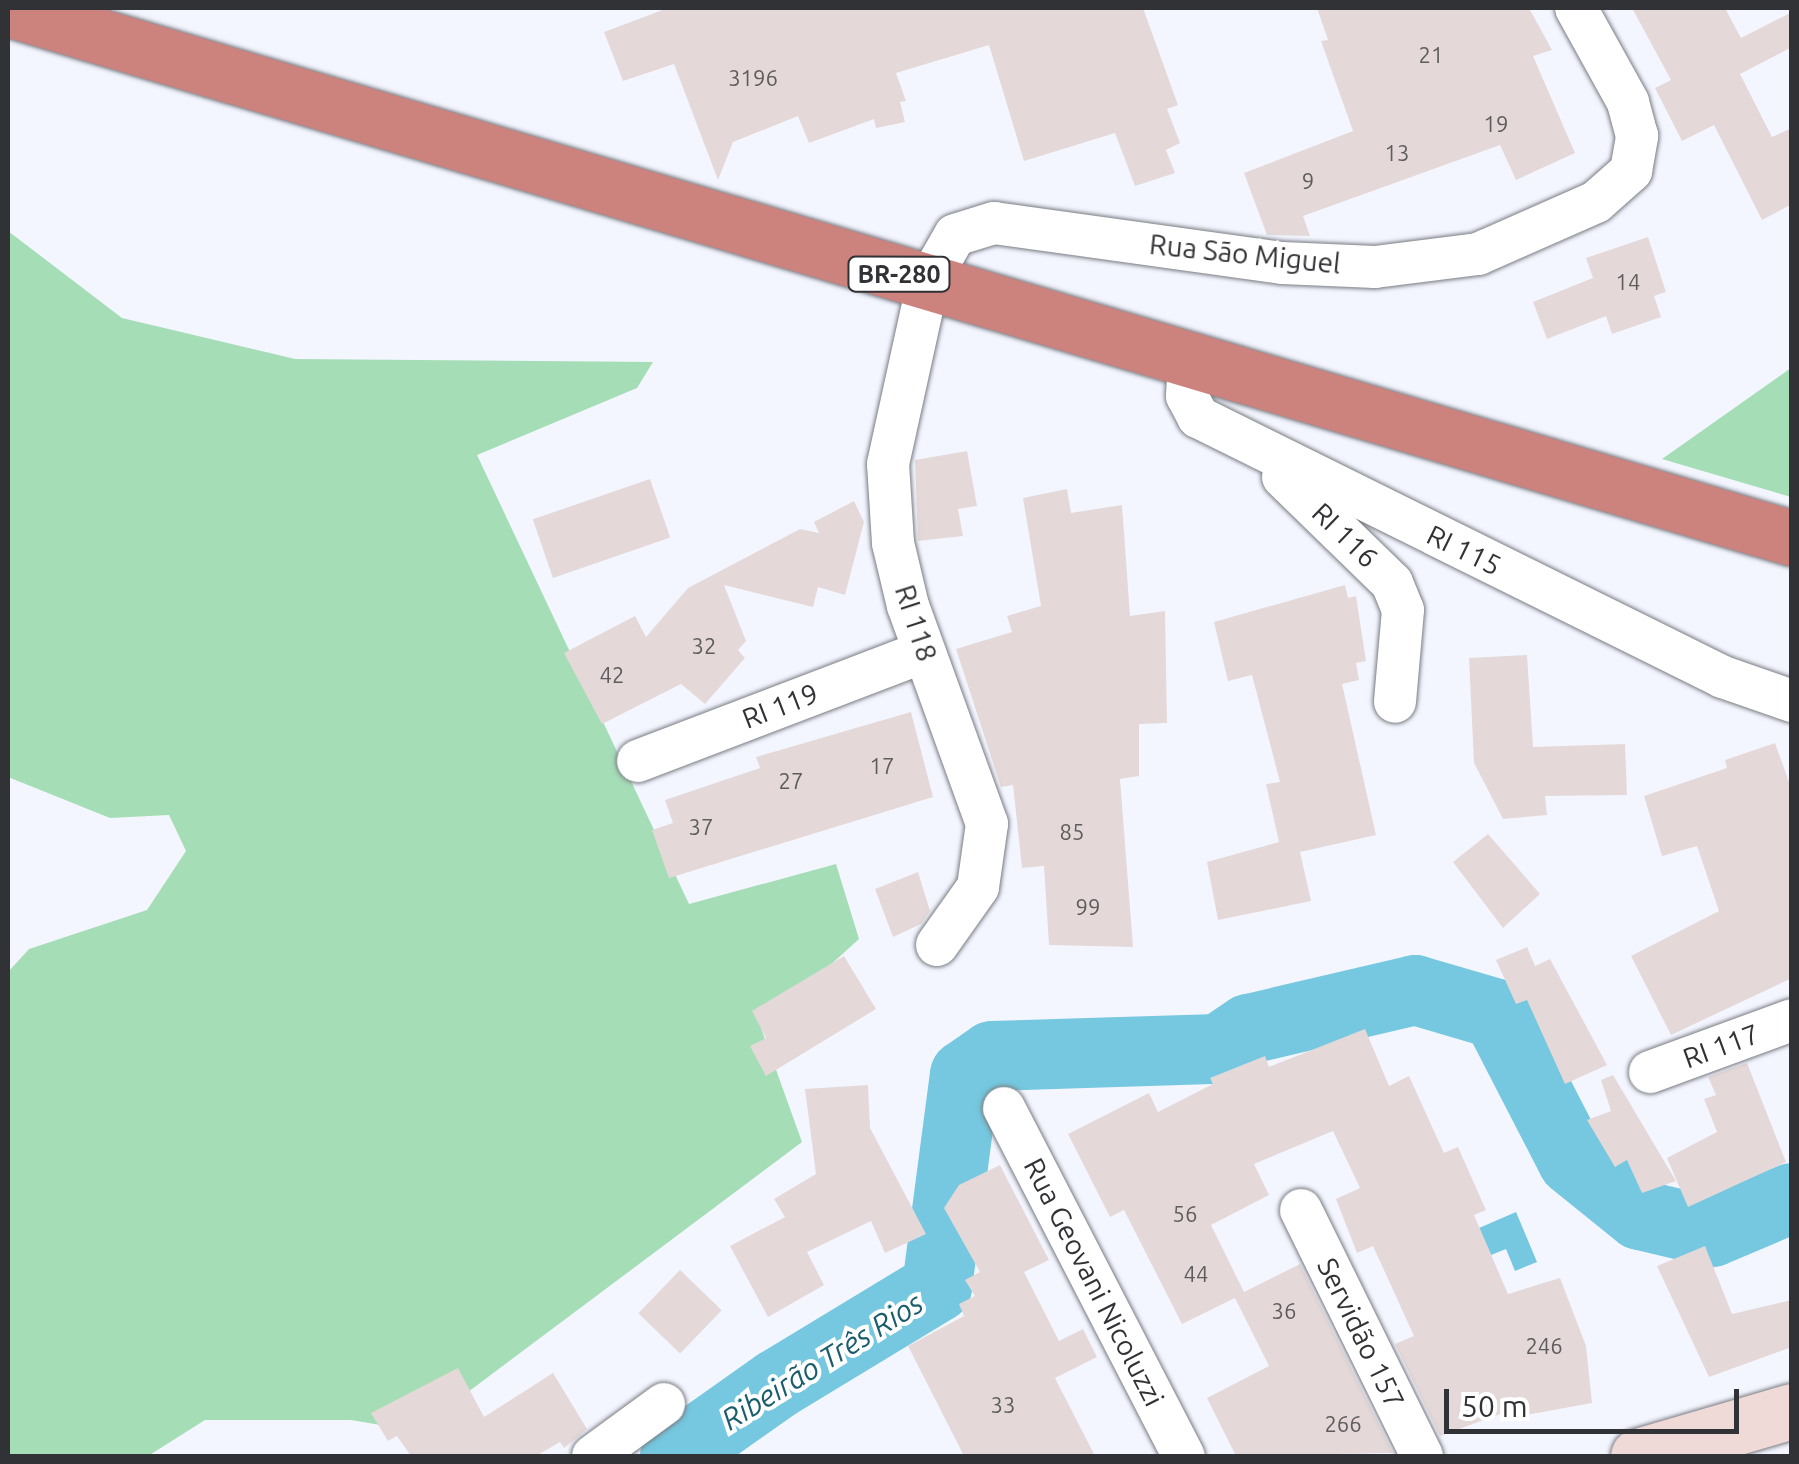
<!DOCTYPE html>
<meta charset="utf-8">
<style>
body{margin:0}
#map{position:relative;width:1799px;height:1464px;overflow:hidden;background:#f4f6ff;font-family:Ubuntu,sans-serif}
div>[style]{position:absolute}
.green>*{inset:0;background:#a5ddb7}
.water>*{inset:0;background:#75c8df}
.river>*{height:70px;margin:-35px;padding:0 35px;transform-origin:35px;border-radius:35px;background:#75c8df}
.building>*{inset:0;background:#e4d9d8;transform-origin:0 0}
.roads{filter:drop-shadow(0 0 2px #7a7c83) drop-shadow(0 0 2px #7a7c83)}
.street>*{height:42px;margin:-21px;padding:0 21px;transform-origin:21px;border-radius:21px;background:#fff}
.secondary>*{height:55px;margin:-27.5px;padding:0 27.5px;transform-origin:27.5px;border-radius:27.5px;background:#f0dad8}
.highway>*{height:55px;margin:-27.5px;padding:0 27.5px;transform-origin:27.5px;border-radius:27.5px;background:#cc827d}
span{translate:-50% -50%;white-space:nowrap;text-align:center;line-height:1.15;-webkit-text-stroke:8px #fff;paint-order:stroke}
.number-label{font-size:22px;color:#5e5c5e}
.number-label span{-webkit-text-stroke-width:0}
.shield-label span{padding:2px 8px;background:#fff;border:2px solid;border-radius:8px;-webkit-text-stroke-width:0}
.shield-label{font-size:25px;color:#313235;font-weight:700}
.street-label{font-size:28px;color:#313235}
.water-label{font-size:30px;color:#195d6d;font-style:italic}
.frame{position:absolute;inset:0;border:10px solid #313235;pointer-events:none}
.scale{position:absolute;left:1444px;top:1389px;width:295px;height:45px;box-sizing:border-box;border:5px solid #313235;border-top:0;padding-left:12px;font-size:30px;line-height:35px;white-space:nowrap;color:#313235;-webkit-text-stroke:8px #fff;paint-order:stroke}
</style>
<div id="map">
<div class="green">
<i style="clip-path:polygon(8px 231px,122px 318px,295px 359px,653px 362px,637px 388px,477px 455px,689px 904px,836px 864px,859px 939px,761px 1028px,802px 1142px,416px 1431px,351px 1420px,205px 1420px,148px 1456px,8px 1456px,8px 972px,29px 949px,147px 910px,186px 851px,169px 815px,110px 818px,8px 777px)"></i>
<i style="clip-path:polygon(1791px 368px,1791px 497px,1662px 459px)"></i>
</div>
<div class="water">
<i style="clip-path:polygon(1516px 1212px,1537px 1262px,1515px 1271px,1506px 1249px,1491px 1255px,1479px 1228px)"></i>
</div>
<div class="river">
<i style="left:675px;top:1456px;width:125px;rotate:-35.2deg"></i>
<i style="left:777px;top:1384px;width:187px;rotate:-31.2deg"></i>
<i style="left:937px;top:1287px;width:214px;rotate:-82.5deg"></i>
<i style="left:965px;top:1075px;width:33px;rotate:-35deg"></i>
<i style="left:992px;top:1056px;width:227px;rotate:-1.8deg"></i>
<i style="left:1219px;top:1049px;width:36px;rotate:-34deg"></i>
<i style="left:1249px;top:1029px;width:171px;rotate:-13.2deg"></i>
<i style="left:1415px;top:990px;width:85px;rotate:16.3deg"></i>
<i style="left:1497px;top:1014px;width:165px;rotate:62.7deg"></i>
<i style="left:1573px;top:1161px;width:86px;rotate:38.9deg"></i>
<i style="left:1640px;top:1215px;width:74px;rotate:13.3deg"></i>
<i style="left:1712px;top:1232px;width:87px;rotate:-23deg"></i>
</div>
<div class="building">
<i style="clip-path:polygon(668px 8px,1143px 8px,1178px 105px,1167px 109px,1180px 143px,1166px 150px,1175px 173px,1135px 186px,1115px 133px,1024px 161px,989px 45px,896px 73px,906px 101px,900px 102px,905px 122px,876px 128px,874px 119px,809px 143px,798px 116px,733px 142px,718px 180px,674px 64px,623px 81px,604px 32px)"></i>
<i style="clip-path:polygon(1317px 8px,1529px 8px,1552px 50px,1533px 56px,1575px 153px,1516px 180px,1500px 145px,1303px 216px,1310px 236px,1267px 235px,1244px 173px,1353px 131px,1321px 41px,1328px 40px)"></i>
<i style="clip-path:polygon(1632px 8px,1725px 8px,1741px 38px,1792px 12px,1792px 47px,1740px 74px,1772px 137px,1792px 128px,1792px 204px,1762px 220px,1714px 125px,1682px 141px,1655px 88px,1671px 80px)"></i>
<i style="clip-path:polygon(1648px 237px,1666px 292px,1654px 296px,1661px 317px,1612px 334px,1606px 316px,1547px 339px,1533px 302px,1593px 278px,1586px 258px)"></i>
<i style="clip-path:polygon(967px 451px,977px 506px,958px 509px,963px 536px,918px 541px,915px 460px)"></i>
<i style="left:650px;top:479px;width:62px;height:124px;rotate:71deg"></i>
<i style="clip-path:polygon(1067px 489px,1071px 513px,1122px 505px,1130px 616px,1165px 611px,1167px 723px,1139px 724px,1139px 776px,1120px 779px,1133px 947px,1049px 945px,1044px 866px,1022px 868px,1013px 785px,1001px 787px,956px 649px,1012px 632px,1007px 616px,1041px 606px,1023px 498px)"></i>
<i style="clip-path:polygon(854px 501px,864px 522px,845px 595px,818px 587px,813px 607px,724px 585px,746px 641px,738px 650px,745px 658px,705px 704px,681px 684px,602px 724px,564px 653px,635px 616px,646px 637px,688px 588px,800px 529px,819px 533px,814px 522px)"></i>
<i style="clip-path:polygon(1345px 585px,1348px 598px,1356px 596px,1366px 661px,1356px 663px,1359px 680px,1342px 684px,1376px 835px,1300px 852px,1311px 901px,1218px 920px,1207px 862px,1279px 842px,1266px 784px,1280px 782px,1252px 675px,1228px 681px,1214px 622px)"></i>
<i style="clip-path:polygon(1527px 655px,1533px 747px,1625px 744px,1627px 795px,1545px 796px,1547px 815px,1503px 819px,1474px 763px,1469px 658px)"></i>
<i style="clip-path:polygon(911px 712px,933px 797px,669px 878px,652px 830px,673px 823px,665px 800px,760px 768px,756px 757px)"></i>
<i style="clip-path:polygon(1775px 743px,1792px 790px,1792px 978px,1671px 1035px,1631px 956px,1719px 911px,1697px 846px,1662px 856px,1644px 796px,1727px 768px,1725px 760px)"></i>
<i style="clip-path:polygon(1488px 834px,1540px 894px,1503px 928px,1453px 862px)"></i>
<i style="clip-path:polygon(918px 872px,930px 911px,921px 924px,893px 937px,875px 889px)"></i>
<i style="clip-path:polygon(1527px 947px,1535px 966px,1550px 959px,1607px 1065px,1565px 1084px,1527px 1000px,1516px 1004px,1496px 960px)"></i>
<i style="clip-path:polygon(844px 956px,876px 1009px,766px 1076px,750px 1046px,766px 1038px,752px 1011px)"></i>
<i style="clip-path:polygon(1365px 1029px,1389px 1086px,1409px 1076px,1444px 1153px,1458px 1147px,1486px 1210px,1474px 1215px,1508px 1294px,1560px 1278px,1586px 1346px,1592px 1403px,1526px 1415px,1525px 1405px,1440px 1436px,1395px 1344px,1414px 1336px,1373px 1246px,1357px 1253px,1336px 1199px,1360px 1188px,1333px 1131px,1254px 1164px,1269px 1195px,1211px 1225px,1244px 1292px,1300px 1264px,1393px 1453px,1236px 1456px,1207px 1398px,1269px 1366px,1235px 1298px,1182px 1324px,1124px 1210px,1110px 1217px,1068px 1134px,1149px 1093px,1158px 1112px,1213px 1084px,1210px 1078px,1265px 1056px,1269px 1067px)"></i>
<i style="clip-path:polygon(1747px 1063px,1786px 1162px,1688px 1207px,1667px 1158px,1717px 1132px,1704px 1099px,1716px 1095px,1708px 1077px)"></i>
<i style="clip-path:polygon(1613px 1075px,1651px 1139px,1676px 1181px,1642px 1193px,1627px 1160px,1615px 1167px,1587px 1120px,1611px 1111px,1601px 1080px)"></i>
<i style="clip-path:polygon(868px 1085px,870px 1128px,926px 1234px,885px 1253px,871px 1221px,807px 1252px,824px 1285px,768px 1317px,730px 1246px,785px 1217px,774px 1199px,816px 1174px,805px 1089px)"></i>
<i style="clip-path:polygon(1000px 1165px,1049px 1260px,1024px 1272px,1059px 1341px,1083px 1329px,1097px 1357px,1055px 1378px,1095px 1456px,964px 1456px,908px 1346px,964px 1316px,959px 1304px,975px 1296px,965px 1280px,980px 1272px,944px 1208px,959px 1185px)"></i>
<i style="clip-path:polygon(1705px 1246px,1732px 1314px,1792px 1300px,1792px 1347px,1709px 1377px,1657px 1266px)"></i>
<i style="left:680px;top:1270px;width:58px;height:60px;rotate:44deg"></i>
<i style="clip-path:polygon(458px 1368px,484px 1417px,553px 1373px,587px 1429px,564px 1448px,560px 1442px,536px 1456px,411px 1456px,397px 1436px,388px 1441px,371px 1413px)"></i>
</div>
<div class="roads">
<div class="street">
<i style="left:1189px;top:358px;width:38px;rotate:93deg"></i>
<i style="left:1187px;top:396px;width:24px;rotate:62deg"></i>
<i style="left:1198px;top:417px;width:586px;rotate:26.35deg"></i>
<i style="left:1723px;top:677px;width:73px;rotate:19.2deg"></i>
<i style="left:1283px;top:477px;width:152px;rotate:44.2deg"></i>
<i style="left:1392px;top:583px;width:29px;rotate:68deg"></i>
<i style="left:1403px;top:610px;width:92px;rotate:95deg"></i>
<i style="left:638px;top:761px;width:305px;rotate:-20.9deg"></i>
<i style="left:937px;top:945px;width:71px;rotate:-54.7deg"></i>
<i style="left:978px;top:887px;width:64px;rotate:-81.9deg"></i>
<i style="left:987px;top:824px;width:232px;rotate:-109.9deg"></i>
<i style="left:908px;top:606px;width:65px;rotate:-103.4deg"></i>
<i style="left:893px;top:543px;width:79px;rotate:-93.6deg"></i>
<i style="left:888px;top:464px;width:186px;rotate:-77.6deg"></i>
<i style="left:928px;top:282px;width:54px;rotate:-60.1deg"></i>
<i style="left:955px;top:235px;width:41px;rotate:-17.1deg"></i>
<i style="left:994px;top:223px;width:291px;rotate:7.9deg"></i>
<i style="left:1282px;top:263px;width:93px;rotate:2.5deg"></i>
<i style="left:1375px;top:267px;width:104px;rotate:-7.2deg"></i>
<i style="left:1478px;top:254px;width:129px;rotate:-23.8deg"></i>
<i style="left:1596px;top:202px;width:47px;rotate:-41.5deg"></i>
<i style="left:1631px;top:171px;width:36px;rotate:-80deg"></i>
<i style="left:1637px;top:136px;width:35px;rotate:-105deg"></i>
<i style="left:1628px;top:102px;width:107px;rotate:-119deg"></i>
<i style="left:1650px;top:1072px;width:151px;rotate:-20.1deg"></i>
<i style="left:1004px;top:1108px;width:392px;rotate:62.7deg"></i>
<i style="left:1301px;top:1210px;width:274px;rotate:63.8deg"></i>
<i style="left:593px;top:1456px;width:88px;rotate:-36.2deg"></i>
</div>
<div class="secondary">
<i style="left:1638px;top:1456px;width:160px;rotate:-16.3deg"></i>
</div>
<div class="highway">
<i style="left:8px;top:9px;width:1861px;rotate:16.52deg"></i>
</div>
</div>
<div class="number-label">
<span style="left:1431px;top:55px">21</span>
<span style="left:753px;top:78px">3196</span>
<span style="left:1496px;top:124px">19</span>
<span style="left:1397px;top:153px">13</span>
<span style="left:1308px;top:181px">9</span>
<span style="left:1628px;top:282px">14</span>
<span style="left:704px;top:646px">32</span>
<span style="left:612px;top:675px">42</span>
<span style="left:882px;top:766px">17</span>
<span style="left:791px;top:781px">27</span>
<span style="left:701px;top:827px">37</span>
<span style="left:1072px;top:832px">85</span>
<span style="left:1088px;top:907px">99</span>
<span style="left:1185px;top:1214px">56</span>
<span style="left:1196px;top:1274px">44</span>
<span style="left:1284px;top:1311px">36</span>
<span style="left:1544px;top:1346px">246</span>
<span style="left:1003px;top:1405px">33</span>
<span style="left:1343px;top:1424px">266</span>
</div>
<div class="shield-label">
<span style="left:899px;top:274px">BR-280</span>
</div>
<div class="street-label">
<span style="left:1245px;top:254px;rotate:6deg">Rua São Miguel</span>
<span style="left:1345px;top:535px;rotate:44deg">RI 116</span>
<span style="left:1464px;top:550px;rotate:26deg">RI 115</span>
<span style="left:916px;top:623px;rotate:72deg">RI 118</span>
<span style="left:780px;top:706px;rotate:-21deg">RI 119</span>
<span style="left:1721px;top:1046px;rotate:-20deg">RI 117</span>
<span style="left:1094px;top:1282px;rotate:63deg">Rua Geovani Nicoluzzi</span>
<span style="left:1361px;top:1333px;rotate:64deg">Servidão 157</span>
</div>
<div class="water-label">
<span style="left:822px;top:1361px;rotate:-32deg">Ribeirão Três Rios</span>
</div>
<div class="frame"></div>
<div class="scale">50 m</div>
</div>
